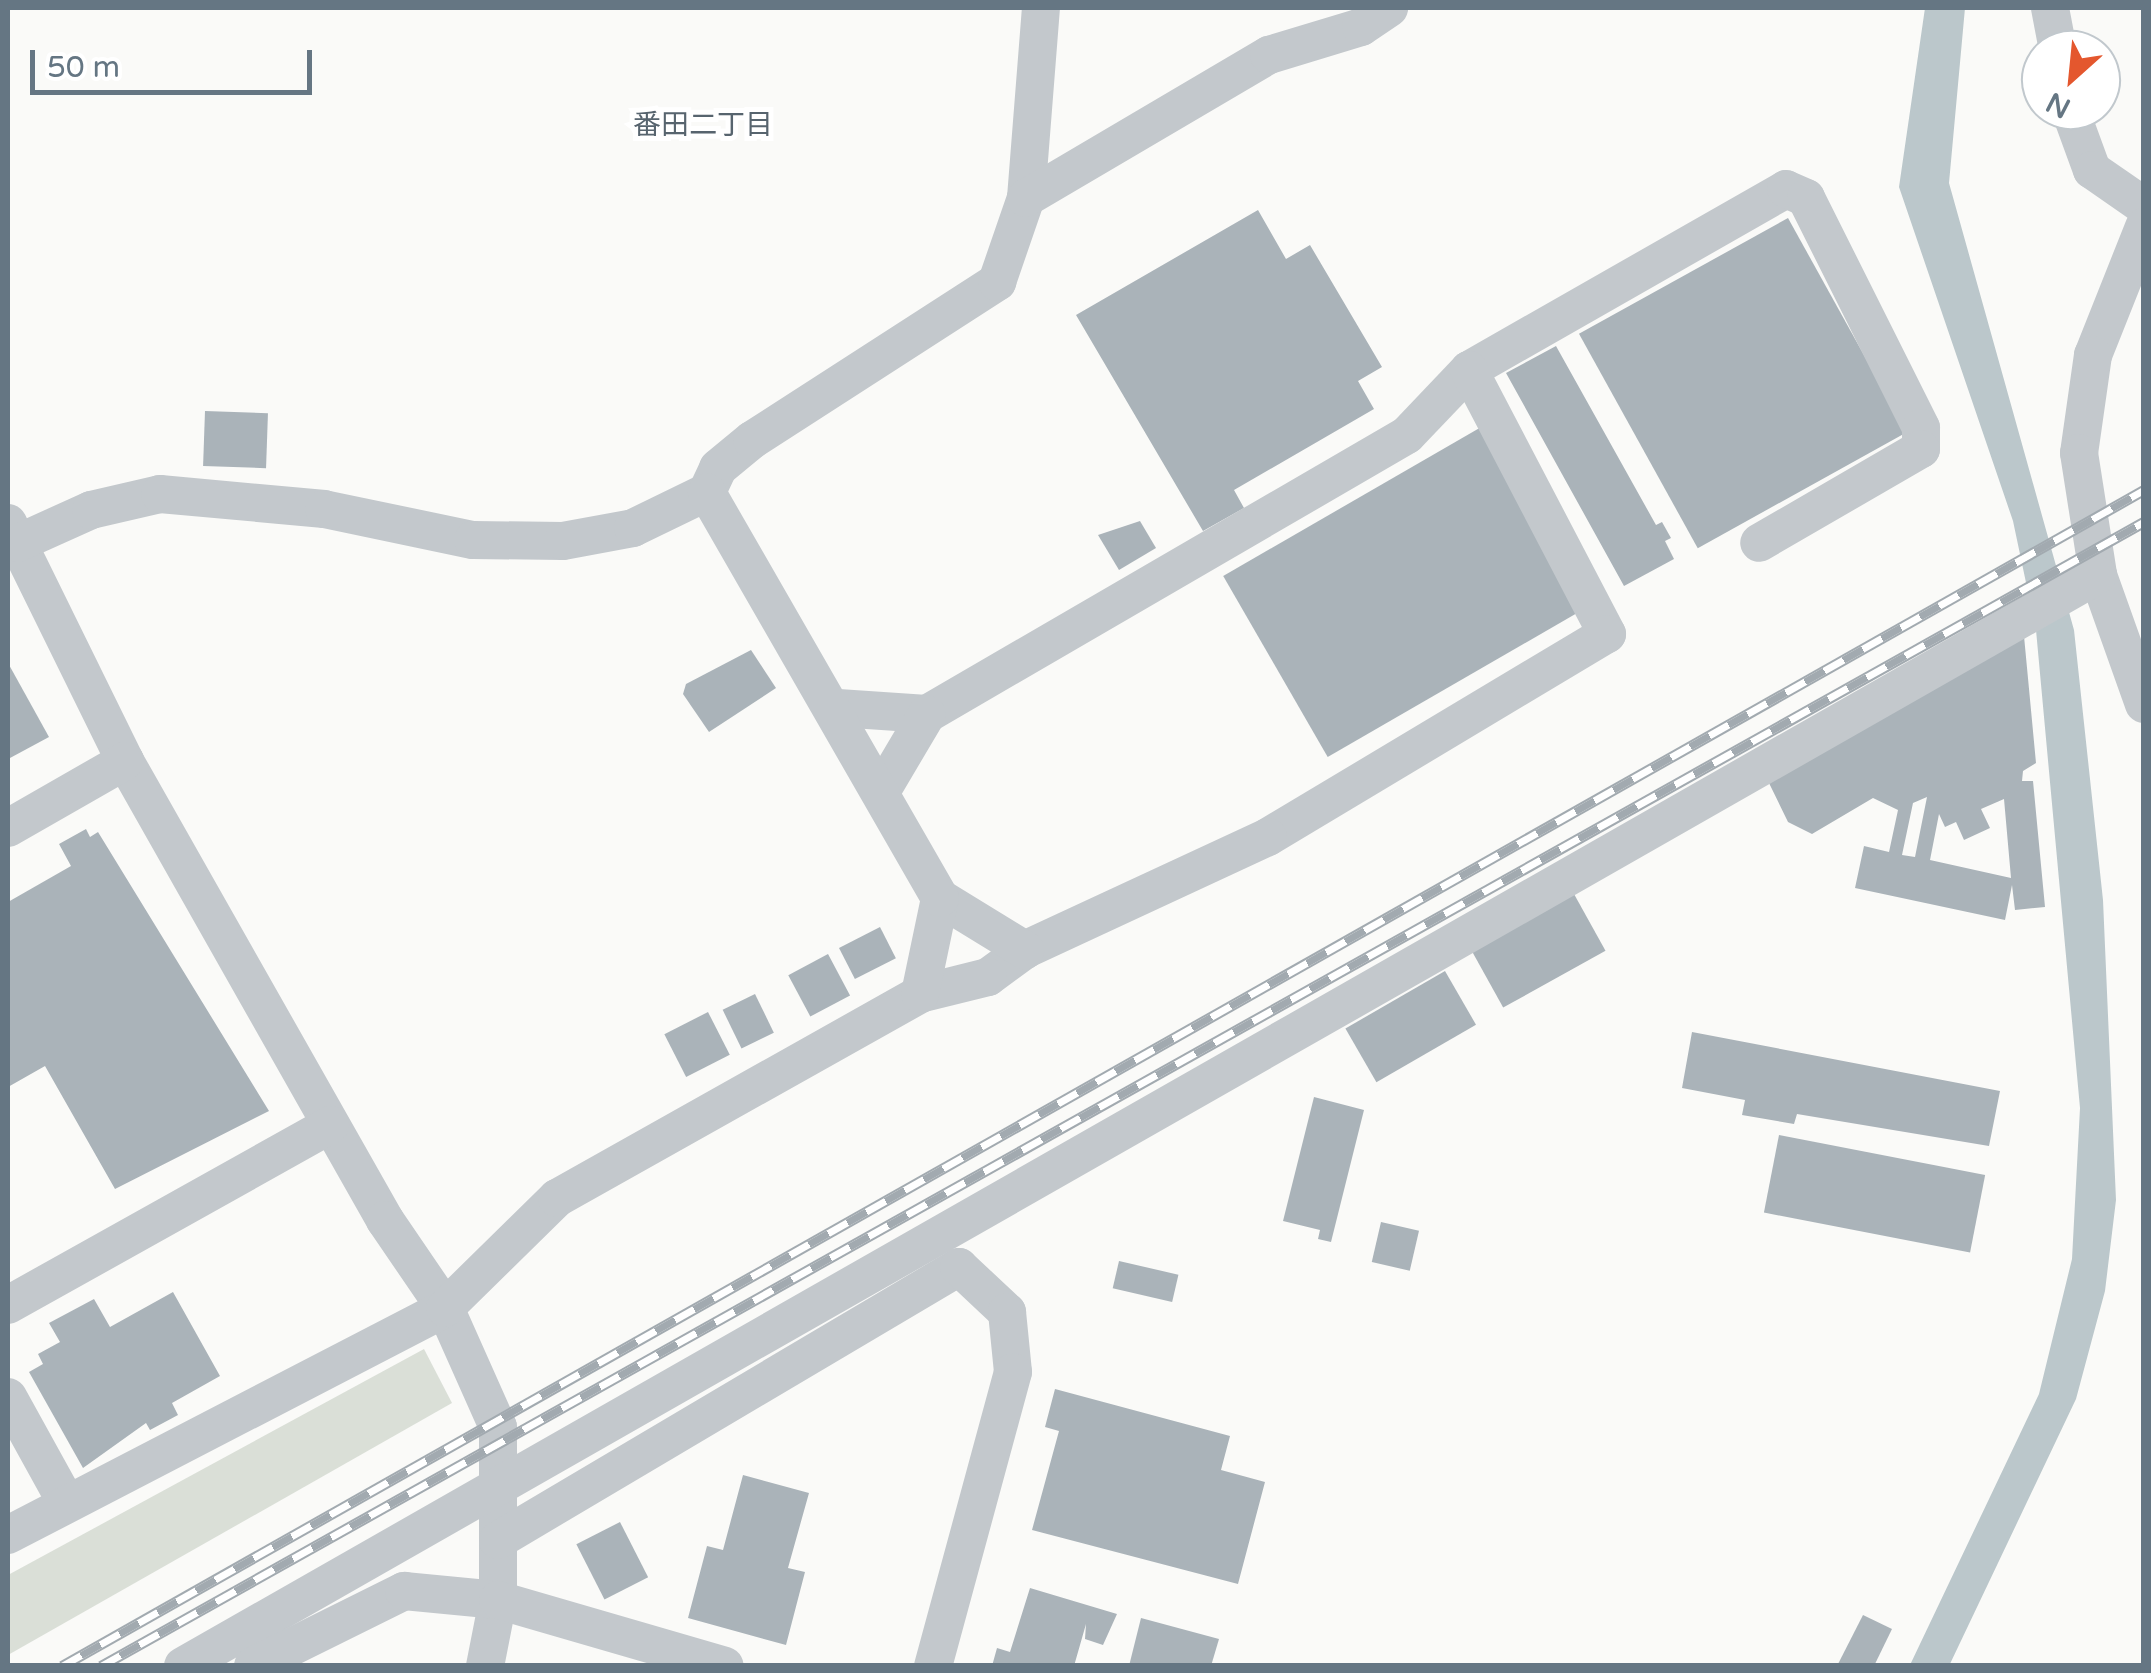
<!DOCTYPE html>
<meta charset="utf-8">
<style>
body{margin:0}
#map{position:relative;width:2151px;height:1673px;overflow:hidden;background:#fafaf8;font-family:"Varela Round","Noto Sans JP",sans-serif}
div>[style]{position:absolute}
.green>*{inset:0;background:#dadfd7}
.water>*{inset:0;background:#bbc7cb}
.building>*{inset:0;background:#aab3b9;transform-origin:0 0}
.minor>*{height:38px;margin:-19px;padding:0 19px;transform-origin:19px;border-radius:19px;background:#c3c8cc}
.rail>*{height:11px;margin-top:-5.5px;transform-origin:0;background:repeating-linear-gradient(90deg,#fff 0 22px,#a2aab0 0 44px);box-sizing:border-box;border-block:2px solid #a2aab0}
span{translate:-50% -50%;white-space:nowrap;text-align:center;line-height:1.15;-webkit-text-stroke:10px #fff;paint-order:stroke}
.neighbourhood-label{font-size:28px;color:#57646e}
.frame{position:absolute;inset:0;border:10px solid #657683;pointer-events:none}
.north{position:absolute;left:2021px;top:30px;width:100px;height:100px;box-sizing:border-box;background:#fff;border:2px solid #c1c8cd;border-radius:50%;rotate:207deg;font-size:28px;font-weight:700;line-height:40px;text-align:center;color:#657683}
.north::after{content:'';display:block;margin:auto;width:35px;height:45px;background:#e4572e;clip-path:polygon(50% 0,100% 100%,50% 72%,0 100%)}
.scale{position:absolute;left:30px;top:50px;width:282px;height:45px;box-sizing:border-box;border:5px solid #657683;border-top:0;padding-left:12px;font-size:30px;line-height:35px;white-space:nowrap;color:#657683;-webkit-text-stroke:8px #fff;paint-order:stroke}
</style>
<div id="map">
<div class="green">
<i style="clip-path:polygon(424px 1349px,452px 1403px,8px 1655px,8px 1575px)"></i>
</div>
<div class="water">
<i style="clip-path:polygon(1925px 8px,1965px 8px,1949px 183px,2074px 630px,2103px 900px,2116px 1200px,2105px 1291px,2076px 1399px,1949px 1666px,1910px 1665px,2039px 1394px,2072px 1259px,2080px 1108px,2036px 630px,2013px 521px,1899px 187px)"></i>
</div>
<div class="building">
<i style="clip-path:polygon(1258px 210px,1286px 259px,1310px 245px,1382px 367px,1358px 381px,1374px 409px,1234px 490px,1244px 508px,1203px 531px,1076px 315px)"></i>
<i style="left:1788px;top:218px;width:245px;height:239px;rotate:61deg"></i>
<i style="clip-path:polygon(1556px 346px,1656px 525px,1662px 522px,1671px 538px,1665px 541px,1674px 559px,1624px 586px,1506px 373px)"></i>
<i style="left:205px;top:411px;width:63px;height:55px;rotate:2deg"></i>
<i style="left:1483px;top:426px;width:209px;height:300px;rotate:60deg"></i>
<i style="clip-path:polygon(1140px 521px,1156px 548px,1119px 570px,1098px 535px)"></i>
<i style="clip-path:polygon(evenodd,2024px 636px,2036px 763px,2023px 771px,2022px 781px,2033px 781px,2045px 907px,2015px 910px,2012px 885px,2005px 920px,1855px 888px,1864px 846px,1889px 852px,1898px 810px,1873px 798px,1812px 834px,1788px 822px,1769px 783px,2024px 636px,1927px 797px,1915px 857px,1902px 855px,1913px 803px,1927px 797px,2024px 636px,2004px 799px,2011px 878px,1930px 860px,1939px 814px,1945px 827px,1956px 822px,1964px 840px,1990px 828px,1981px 809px,2004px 799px)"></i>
<i style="clip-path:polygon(751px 650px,776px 688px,709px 732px,683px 694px,686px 684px)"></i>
<i style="clip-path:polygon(8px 663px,49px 737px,10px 758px,8px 754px)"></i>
<i style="clip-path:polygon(86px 829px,90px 837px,98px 832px,269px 1111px,115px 1189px,45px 1066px,8px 1087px,8px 902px,71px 866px,59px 844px)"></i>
<i style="left:1574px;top:894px;width:65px;height:117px;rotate:61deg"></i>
<i style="left:880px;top:927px;width:35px;height:46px;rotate:63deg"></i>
<i style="left:828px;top:954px;width:47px;height:45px;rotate:62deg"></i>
<i style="left:1445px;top:971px;width:62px;height:115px;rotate:60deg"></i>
<i style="left:755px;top:994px;width:43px;height:36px;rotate:64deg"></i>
<i style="left:708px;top:1012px;width:48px;height:49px;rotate:63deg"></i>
<i style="clip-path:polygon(1692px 1032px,2000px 1091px,1989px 1146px,1797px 1114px,1794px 1124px,1742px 1115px,1745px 1100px,1682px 1088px)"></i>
<i style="clip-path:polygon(1314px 1097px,1364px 1110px,1331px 1242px,1318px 1239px,1320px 1230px,1283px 1221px)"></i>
<i style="left:1779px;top:1135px;width:210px;height:79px;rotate:11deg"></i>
<i style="left:1381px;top:1222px;width:39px;height:41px;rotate:13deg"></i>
<i style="left:1119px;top:1261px;width:61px;height:28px;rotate:13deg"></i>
<i style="clip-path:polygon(173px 1292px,220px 1376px,172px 1403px,178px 1415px,150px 1430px,146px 1423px,83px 1468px,29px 1372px,43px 1364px,38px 1354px,60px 1342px,49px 1323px,94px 1299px,110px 1327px)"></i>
<i style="clip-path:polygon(1055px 1389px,1230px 1436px,1221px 1470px,1265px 1482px,1238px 1584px,1032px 1530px,1059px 1431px,1045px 1427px)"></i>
<i style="clip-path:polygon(743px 1475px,809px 1493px,788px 1568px,805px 1572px,786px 1645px,688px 1618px,707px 1546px,723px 1550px)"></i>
<i style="left:620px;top:1522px;width:62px;height:49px;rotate:63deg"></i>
<i style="clip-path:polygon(1030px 1588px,1117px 1614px,1103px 1645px,1085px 1639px,1086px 1624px,1074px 1666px,992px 1666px,997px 1648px,1010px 1652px)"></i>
<i style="clip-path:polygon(1863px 1615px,1892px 1629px,1874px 1666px,1837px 1666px)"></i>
<i style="clip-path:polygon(1141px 1618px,1219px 1639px,1211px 1666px,1129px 1666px)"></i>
</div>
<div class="minor">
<i style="left:2050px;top:8px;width:43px;rotate:79.2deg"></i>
<i style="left:2070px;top:110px;width:64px;rotate:69.9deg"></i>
<i style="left:2092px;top:170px;width:63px;rotate:34.7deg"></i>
<i style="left:1026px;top:198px;width:191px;rotate:-85.5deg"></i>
<i style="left:2144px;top:227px;width:138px;rotate:111.7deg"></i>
<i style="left:2093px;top:355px;width:99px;rotate:98.1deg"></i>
<i style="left:2079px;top:453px;width:123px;rotate:81.1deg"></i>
<i style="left:2098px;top:575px;width:137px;rotate:70.4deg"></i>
<i style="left:1469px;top:370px;width:365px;rotate:-29.7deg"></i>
<i style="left:1786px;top:189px;width:22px;rotate:24deg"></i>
<i style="left:1806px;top:198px;width:257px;rotate:63.4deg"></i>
<i style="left:1921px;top:428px;width:21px;rotate:90deg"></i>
<i style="left:1921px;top:449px;width:187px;rotate:149.9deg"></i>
<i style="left:8px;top:523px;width:265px;rotate:63.8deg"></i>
<i style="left:125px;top:761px;width:528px;rotate:60.47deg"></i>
<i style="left:385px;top:1220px;width:107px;rotate:55.7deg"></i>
<i style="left:445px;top:1308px;width:130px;rotate:66deg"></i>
<i style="left:498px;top:1427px;width:173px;rotate:90deg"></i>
<i style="left:498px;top:1600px;width:67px;rotate:101.1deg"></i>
<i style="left:18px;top:543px;width:80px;rotate:-24.3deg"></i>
<i style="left:91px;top:510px;width:71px;rotate:-13.1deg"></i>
<i style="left:160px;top:494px;width:165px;rotate:5.2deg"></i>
<i style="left:324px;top:509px;width:152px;rotate:11.8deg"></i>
<i style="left:473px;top:540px;width:90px;rotate:0.6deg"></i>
<i style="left:563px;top:541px;width:71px;rotate:-10.5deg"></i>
<i style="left:633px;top:528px;width:82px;rotate:-25.9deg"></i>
<i style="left:707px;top:492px;width:26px;rotate:-65deg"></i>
<i style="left:718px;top:468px;width:44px;rotate:-39.5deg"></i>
<i style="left:752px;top:440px;width:292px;rotate:-32.8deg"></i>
<i style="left:997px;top:282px;width:89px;rotate:-71deg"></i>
<i style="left:1026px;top:198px;width:282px;rotate:-30.5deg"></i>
<i style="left:1269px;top:55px;width:96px;rotate:-16.9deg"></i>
<i style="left:1361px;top:27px;width:34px;rotate:-34deg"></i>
<i style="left:838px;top:708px;width:89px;rotate:3.9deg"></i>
<i style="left:927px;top:714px;width:555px;rotate:-30.17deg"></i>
<i style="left:1407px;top:435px;width:90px;rotate:-46.4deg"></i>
<i style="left:1469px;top:370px;width:298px;rotate:62.4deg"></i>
<i style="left:1607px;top:634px;width:395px;rotate:149.1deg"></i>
<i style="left:1268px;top:837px;width:268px;rotate:155.1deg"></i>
<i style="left:1025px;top:950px;width:46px;rotate:143.9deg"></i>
<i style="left:988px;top:977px;width:70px;rotate:166deg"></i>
<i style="left:882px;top:790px;width:88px;rotate:-59.4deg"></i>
<i style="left:8px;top:828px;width:135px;rotate:-29.8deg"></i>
<i style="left:940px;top:898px;width:100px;rotate:31.5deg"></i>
<i style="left:8px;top:1305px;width:369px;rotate:-29.2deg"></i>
<i style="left:8px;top:1397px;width:120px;rotate:61.1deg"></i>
<i style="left:8px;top:1535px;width:492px;rotate:-27.4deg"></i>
<i style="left:445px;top:1308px;width:157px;rotate:-44.5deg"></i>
<i style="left:557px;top:1198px;width:416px;rotate:-29.3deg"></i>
<i style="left:920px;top:994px;width:98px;rotate:-78.2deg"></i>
<i style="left:940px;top:898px;width:468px;rotate:-119.9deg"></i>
<i style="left:498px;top:1540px;width:536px;rotate:-30.63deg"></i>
<i style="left:959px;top:1267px;width:66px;rotate:43.2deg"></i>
<i style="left:1007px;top:1312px;width:60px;rotate:84.3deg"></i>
<i style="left:1013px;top:1372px;width:305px;rotate:105.2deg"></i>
<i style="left:183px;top:1666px;width:2204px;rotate:-29.67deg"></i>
<i style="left:253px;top:1666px;width:169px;rotate:-26.4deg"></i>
<i style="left:404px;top:1591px;width:94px;rotate:5.5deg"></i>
<i style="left:498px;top:1600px;width:236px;rotate:16.2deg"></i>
</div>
<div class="rail">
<i style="left:62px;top:1666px;width:2391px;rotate:-29.46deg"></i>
<i style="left:101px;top:1666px;width:2341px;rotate:-29.25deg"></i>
</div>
<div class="neighbourhood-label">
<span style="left:703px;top:125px">番田二丁目</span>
</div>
<div class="frame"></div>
<div class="north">N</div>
<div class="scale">50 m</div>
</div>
